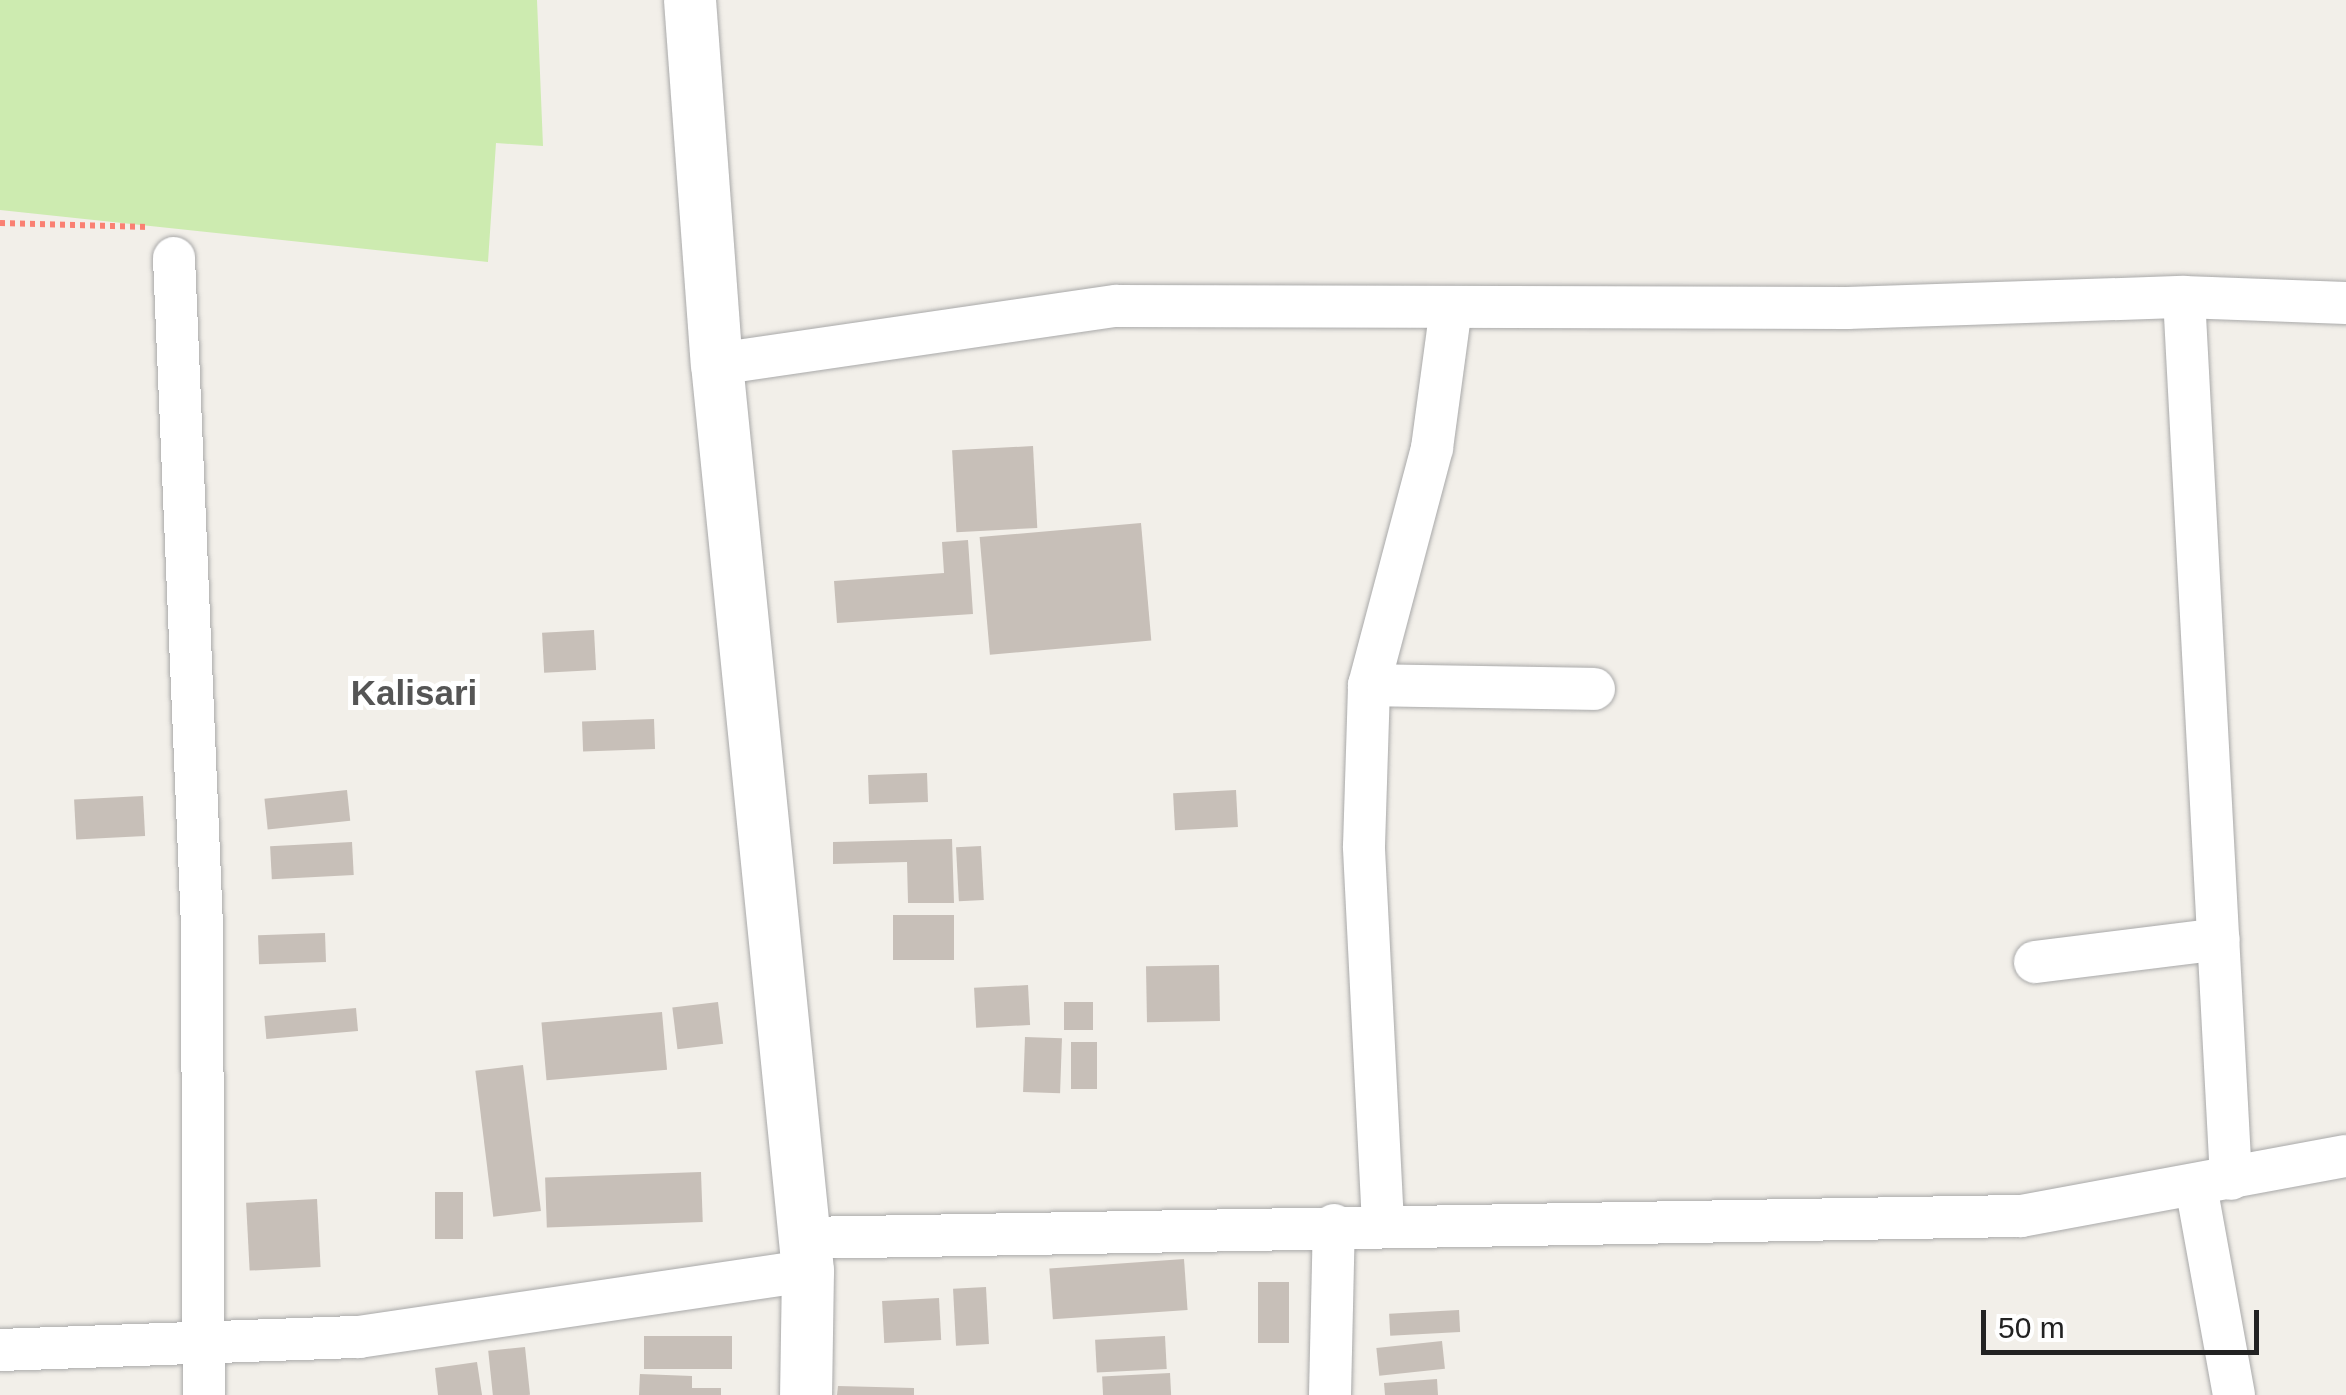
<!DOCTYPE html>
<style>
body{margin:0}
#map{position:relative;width:2346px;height:1395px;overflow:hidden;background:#f2efe9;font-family:Arial,sans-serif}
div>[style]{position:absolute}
.grass>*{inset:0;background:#cdebb0}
.building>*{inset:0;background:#c7bfb8;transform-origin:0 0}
.path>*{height:6px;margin-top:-3px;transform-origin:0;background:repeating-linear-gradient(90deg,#fa8072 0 5px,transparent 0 10px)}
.roads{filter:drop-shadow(0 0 2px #a9a9a9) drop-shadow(0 0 2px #a9a9a9)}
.minor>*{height:42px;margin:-21px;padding:0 21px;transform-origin:21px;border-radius:21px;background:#fff}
.tertiary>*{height:52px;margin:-26px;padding:0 26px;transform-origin:26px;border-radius:26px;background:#fff}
span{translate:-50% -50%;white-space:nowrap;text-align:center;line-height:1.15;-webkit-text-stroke:10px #fff;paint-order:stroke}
.quarter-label{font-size:35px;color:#555;font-weight:700}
.scale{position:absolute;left:1981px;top:1310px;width:278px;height:45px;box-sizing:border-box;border:5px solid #222;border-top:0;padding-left:12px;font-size:30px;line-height:35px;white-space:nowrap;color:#222;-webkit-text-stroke:8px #fff;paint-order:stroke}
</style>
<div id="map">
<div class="grass">
<i style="clip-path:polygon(0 0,537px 0,543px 146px,496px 143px,488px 262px,0 210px)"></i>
</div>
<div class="building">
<i style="left:1033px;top:446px;width:82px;height:81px;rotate:87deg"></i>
<i style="left:1141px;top:523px;width:118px;height:162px;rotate:85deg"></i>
<i style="clip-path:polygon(968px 540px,973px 614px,837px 623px,834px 581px,944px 573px,942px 542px)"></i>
<i style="left:594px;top:630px;width:40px;height:52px;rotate:87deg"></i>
<i style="left:654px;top:719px;width:30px;height:72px;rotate:88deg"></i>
<i style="left:927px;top:773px;width:29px;height:59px;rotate:88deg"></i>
<i style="left:347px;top:790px;width:31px;height:83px;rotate:84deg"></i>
<i style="left:1236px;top:790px;width:37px;height:63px;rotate:87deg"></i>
<i style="left:143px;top:796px;width:40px;height:69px;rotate:87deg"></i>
<i style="clip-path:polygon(952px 839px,954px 903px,908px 903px,907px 862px,833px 864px,833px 842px)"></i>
<i style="left:352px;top:842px;width:33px;height:82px;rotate:87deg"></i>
<i style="left:981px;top:846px;width:54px;height:25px;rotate:87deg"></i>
<i style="left:893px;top:915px;width:61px;height:45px"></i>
<i style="left:325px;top:933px;width:29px;height:67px;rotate:88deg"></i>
<i style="left:1219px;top:965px;width:56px;height:73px;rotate:89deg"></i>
<i style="left:1028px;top:985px;width:40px;height:54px;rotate:87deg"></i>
<i style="left:718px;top:1002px;width:42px;height:46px;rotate:83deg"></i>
<i style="left:1093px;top:1002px;width:28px;height:29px;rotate:90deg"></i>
<i style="left:356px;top:1008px;width:23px;height:92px;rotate:85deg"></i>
<i style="left:662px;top:1012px;width:58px;height:121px;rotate:85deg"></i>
<i style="left:1025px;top:1037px;width:37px;height:55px;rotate:2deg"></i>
<i style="left:1071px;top:1042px;width:26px;height:47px"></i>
<i style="left:523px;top:1065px;width:147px;height:48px;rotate:83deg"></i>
<i style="left:701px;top:1172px;width:50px;height:156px;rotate:88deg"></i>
<i style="left:435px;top:1192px;width:28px;height:47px"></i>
<i style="left:317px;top:1199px;width:68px;height:71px;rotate:87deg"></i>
<i style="left:1184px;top:1259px;width:51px;height:135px;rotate:86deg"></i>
<i style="left:1258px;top:1282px;width:31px;height:61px"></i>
<i style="left:986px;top:1287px;width:57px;height:33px;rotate:87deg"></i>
<i style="left:939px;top:1298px;width:42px;height:57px;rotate:87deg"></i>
<i style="left:1459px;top:1310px;width:22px;height:70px;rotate:87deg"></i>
<i style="left:732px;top:1336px;width:33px;height:88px;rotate:90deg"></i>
<i style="left:1165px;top:1336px;width:33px;height:70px;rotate:87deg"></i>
<i style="left:1442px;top:1341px;width:28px;height:66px;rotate:84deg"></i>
<i style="left:525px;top:1347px;width:48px;height:37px;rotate:84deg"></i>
<i style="clip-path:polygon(477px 1362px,482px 1395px,438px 1395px,435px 1368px)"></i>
<i style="left:1170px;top:1373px;width:22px;height:68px;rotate:87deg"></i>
<i style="clip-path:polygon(640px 1374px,692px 1376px,692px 1388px,721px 1388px,721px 1395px,639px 1395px)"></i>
<i style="clip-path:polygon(1437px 1379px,1438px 1395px,1385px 1395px,1384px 1383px)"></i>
<i style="clip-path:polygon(838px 1386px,914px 1388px,914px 1395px,837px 1395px)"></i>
</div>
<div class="path">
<i style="left:0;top:223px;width:149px;rotate:1.5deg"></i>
</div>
<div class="roads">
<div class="minor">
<i style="left:174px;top:258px;width:669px;rotate:87.6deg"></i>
<i style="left:202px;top:926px;width:469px;rotate:89.8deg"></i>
<i style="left:2184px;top:297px;width:883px;rotate:86.95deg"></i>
<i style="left:717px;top:364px;width:403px;rotate:-8.3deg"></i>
<i style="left:1116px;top:306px;width:731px;rotate:0.16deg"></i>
<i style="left:1847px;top:308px;width:337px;rotate:-1.9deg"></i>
<i style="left:2184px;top:297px;width:162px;rotate:2.1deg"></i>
<i style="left:1369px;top:685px;width:245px;rotate:-75.1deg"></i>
<i style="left:1432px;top:448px;width:141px;rotate:-82.3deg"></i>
<i style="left:2035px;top:962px;width:185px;rotate:-7.1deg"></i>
<i style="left:2196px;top:1186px;width:212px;rotate:79.7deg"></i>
<i style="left:1383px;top:1224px;width:378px;rotate:-92.9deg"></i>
<i style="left:1364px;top:846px;width:161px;rotate:-88.2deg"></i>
<i style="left:1369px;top:685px;width:225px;rotate:1deg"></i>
<i style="left:804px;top:1238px;width:1217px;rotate:-1.04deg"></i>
<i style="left:2021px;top:1216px;width:330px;rotate:-10.5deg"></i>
<i style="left:0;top:1350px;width:359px;rotate:-2.1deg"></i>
<i style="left:359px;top:1337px;width:454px;rotate:-8.4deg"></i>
<i style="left:1330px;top:1395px;width:170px;rotate:-88.7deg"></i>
</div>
<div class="tertiary">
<i style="left:690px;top:0;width:365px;rotate:85.8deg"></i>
<i style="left:717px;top:364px;width:912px;rotate:84.27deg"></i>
<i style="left:808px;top:1271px;width:124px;rotate:90.9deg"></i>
</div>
</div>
<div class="quarter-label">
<span style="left:414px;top:693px">Kalisari</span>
</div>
<div class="scale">50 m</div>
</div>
